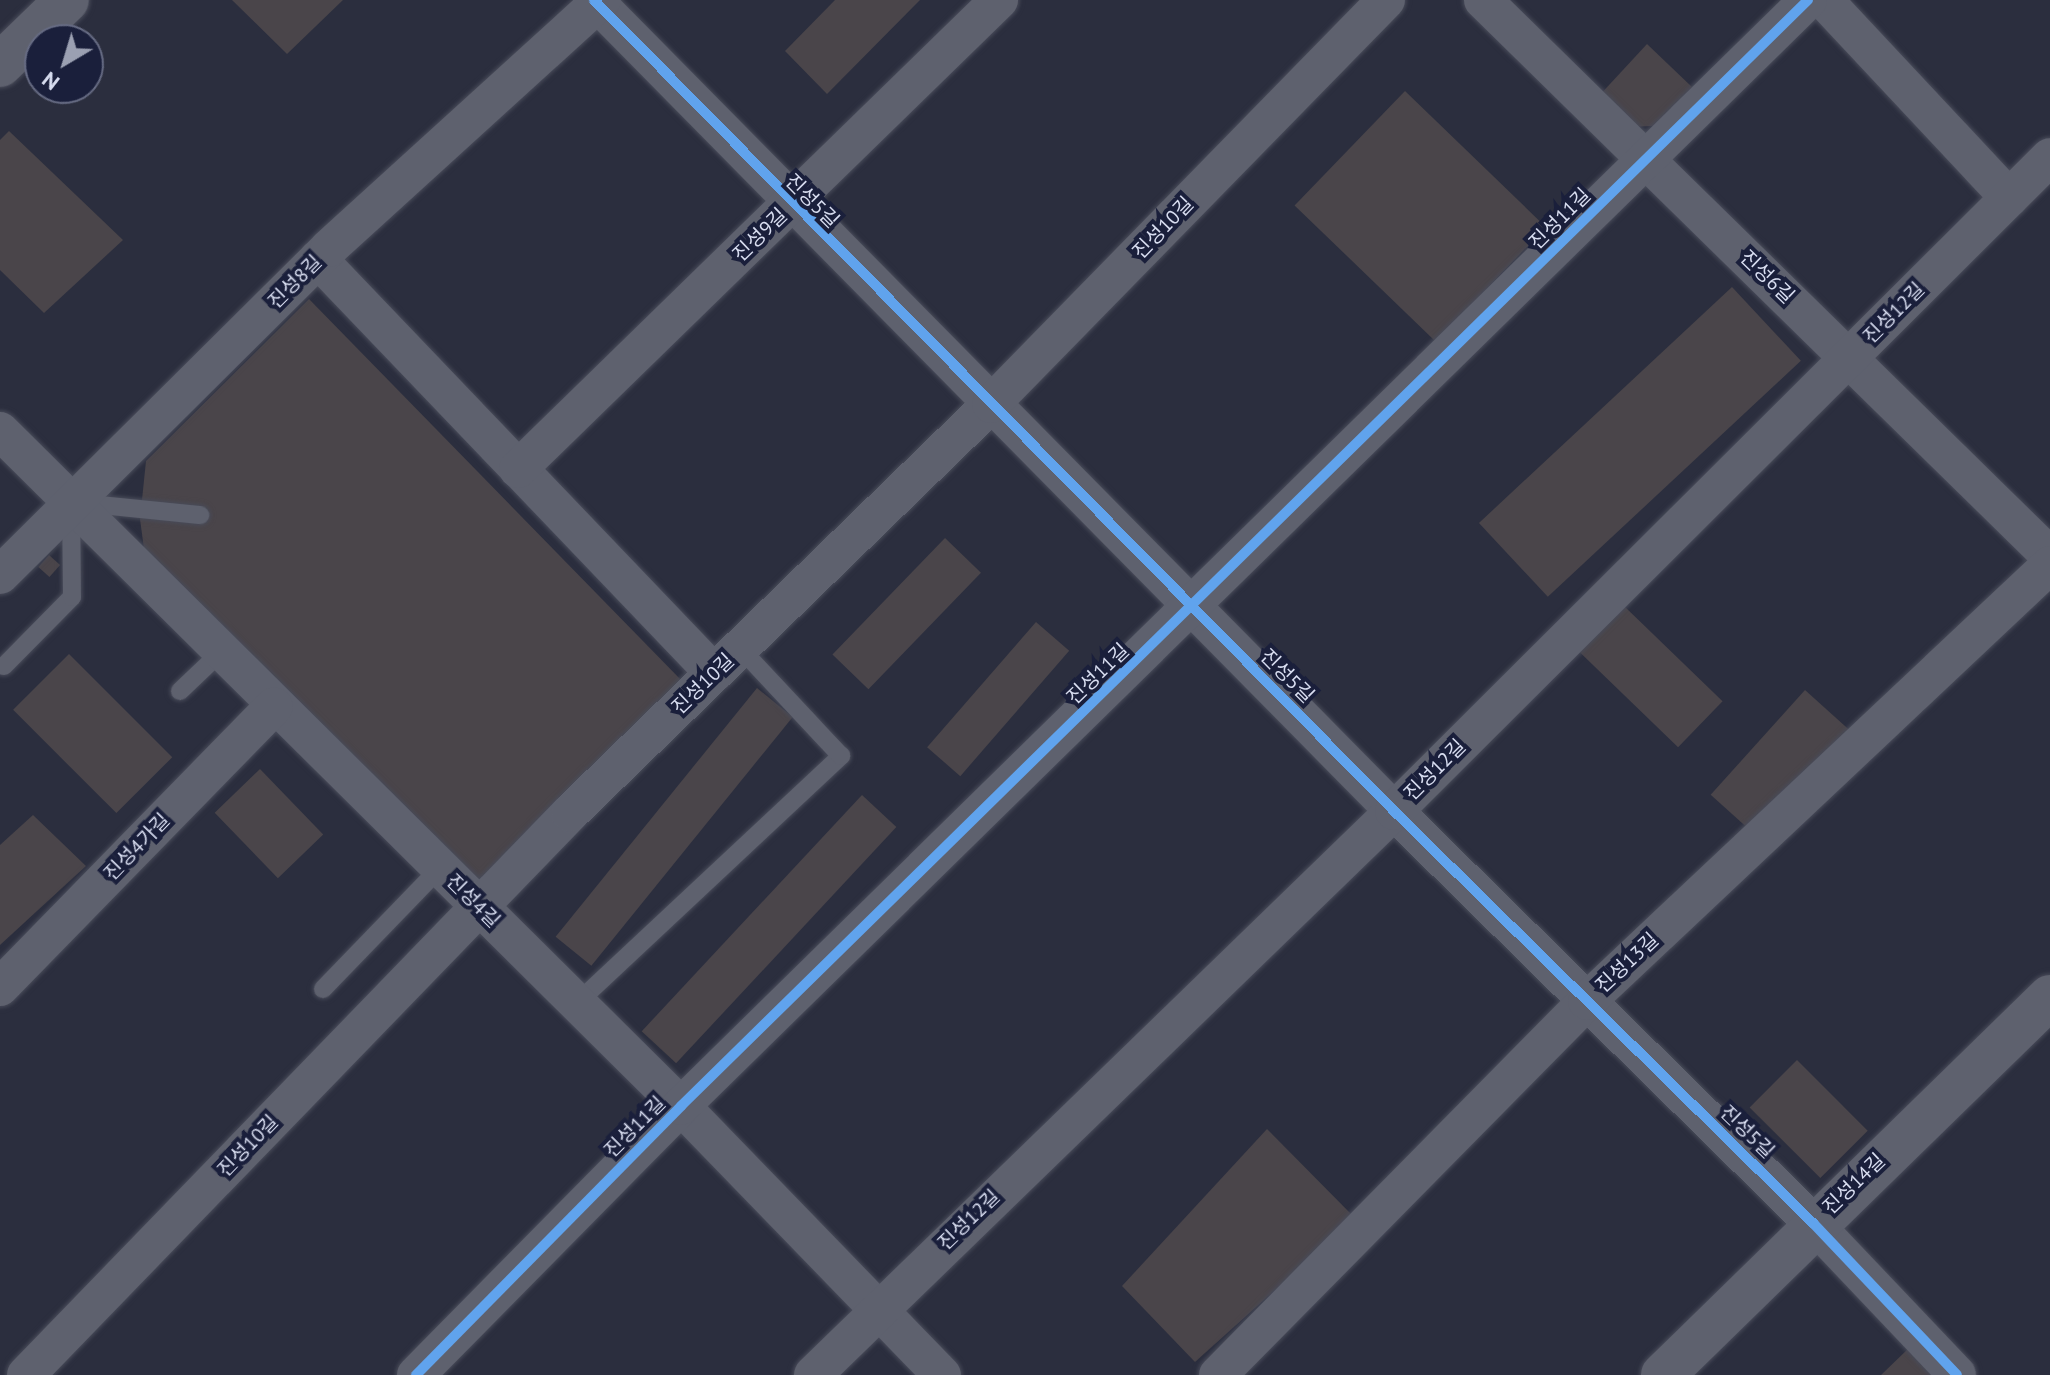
<!DOCTYPE html>
<meta charset="utf-8">
<style>
body{margin:0}
#map{position:relative;width:2050px;height:1375px;overflow:hidden;background:#2b2e3e;font-family:"PT Sans","Noto Sans KR",sans-serif}
div>[style]{position:absolute}
.building>*{inset:0;background:#4a454a;transform-origin:0 0}
.roads{filter:drop-shadow(0 0 2px #484b59) drop-shadow(0 0 2px #484b59)}
.lane>*{height:18px;margin:-9px;padding:0 9px;transform-origin:9px;border-radius:9px;background:#5e616e}
.street>*{height:38px;margin:-19px;padding:0 19px;transform-origin:19px;border-radius:19px;background:#5e616e}
.secondary>*{height:44px;margin:-22px;padding:0 22px;transform-origin:22px;border-radius:22px;background:#5e616e}
.cycleway>*{height:10px;margin:-5px;padding:0 5px;transform-origin:5px;border-radius:5px;background:#60a3ed}
span{translate:-50% -50%;white-space:nowrap;text-align:center;line-height:1.15;-webkit-text-stroke:8px #1a1f3b;paint-order:stroke}
.street-label{font-size:20px;color:#d8ddf0}
.north{position:absolute;left:24px;top:24px;width:80px;height:80px;box-sizing:border-box;background:#1a1f3b;border:2px solid #666b83;border-radius:50%;rotate:218deg;font-size:22px;font-weight:700;line-height:32px;text-align:center;color:#d8ddf0}
.north::after{content:'';display:block;margin:auto;width:28px;height:36px;background:#9ba0b2;clip-path:polygon(50% 0,100% 100%,50% 72%,0 100%)}
</style>
<div id="map">
<div class="building">
<i style="clip-path:polygon(232px 0,343px 0,287px 54px)"></i>
<i style="clip-path:polygon(835px 0,920px 0,827px 94px,785px 51px)"></i>
<i style="clip-path:polygon(1647px 44px,1692px 87px,1654px 126px,1627px 127px,1597px 98px)"></i>
<i style="left:1405px;top:91px;width:196px;height:159px;rotate:44deg"></i>
<i style="clip-path:polygon(9px 131px,123px 240px,44px 313px,0 270px,0 140px)"></i>
<i style="left:1732px;top:287px;width:101px;height:346px;rotate:47deg"></i>
<i style="clip-path:polygon(309px 299px,683px 682px,476px 883px,144px 549px,140px 519px,146px 461px)"></i>
<i style="left:945px;top:538px;width:50px;height:162px;rotate:44deg"></i>
<i style="left:49px;top:555px;width:15px;height:16px;rotate:42deg"></i>
<i style="left:1624px;top:606px;width:137px;height:64px;rotate:44deg"></i>
<i style="left:1036px;top:622px;width:44px;height:166px;rotate:41deg"></i>
<i style="left:69px;top:654px;width:146px;height:79px;rotate:45deg"></i>
<i style="left:757px;top:688px;width:46px;height:320px;rotate:39deg"></i>
<i style="left:1805px;top:690px;width:59px;height:141px;rotate:42deg"></i>
<i style="left:260px;top:769px;width:91px;height:63px;rotate:46deg"></i>
<i style="left:862px;top:795px;width:47px;height:323px;rotate:43deg"></i>
<i style="clip-path:polygon(33px 815px,86px 866px,0 945px,0 845px)"></i>
<i style="left:1797px;top:1060px;width:100px;height:67px;rotate:45deg"></i>
<i style="clip-path:polygon(1267px 1129px,1355px 1218px,1195px 1362px,1122px 1286px)"></i>
<i style="clip-path:polygon(1910px 1347px,1939px 1375px,1881px 1375px)"></i>
</div>
<div class="roads">
<div class="lane">
<i style="left:4px;top:666px;width:97px;rotate:-45.4deg"></i>
<i style="left:72px;top:597px;width:95px;rotate:-90.6deg"></i>
<i style="left:71px;top:502px;width:130px;rotate:5.8deg"></i>
<i style="left:180px;top:691px;width:57px;rotate:-43.6deg"></i>
<i style="left:323px;top:989px;width:168px;rotate:-46deg"></i>
<i style="left:577px;top:1003px;width:362px;rotate:-43.1deg"></i>
<i style="left:841px;top:756px;width:148px;rotate:-133.1deg"></i>
</div>
<div class="street">
<i style="left:594px;top:0;width:1139px;rotate:45.39deg"></i>
<i style="left:1394px;top:811px;width:588px;rotate:44.52deg"></i>
<i style="left:1813px;top:1223px;width:209px;rotate:46.5deg"></i>
<i style="left:1483px;top:0;width:794px;rotate:44.44deg"></i>
<i style="left:1824px;top:0;width:271px;rotate:46.9deg"></i>
<i style="left:318px;top:259px;width:573px;rotate:46.27deg"></i>
<i style="left:0;top:431px;width:959px;rotate:44.75deg"></i>
<i style="left:681px;top:1106px;width:375px;rotate:45.9deg"></i>
<i style="left:518px;top:469px;width:672px;rotate:-44.28deg"></i>
<i style="left:0;top:575px;width:464px;rotate:-44.8deg"></i>
<i style="left:329px;top:248px;width:369px;rotate:-42.3deg"></i>
<i style="left:0;top:987px;width:392px;rotate:-45.7deg"></i>
<i style="left:26px;top:1375px;width:782px;rotate:-45.93deg"></i>
<i style="left:570px;top:813px;width:587px;rotate:-44.17deg"></i>
<i style="left:991px;top:404px;width:565px;rotate:-45.65deg"></i>
<i style="left:416px;top:1375px;width:378px;rotate:-45.4deg"></i>
<i style="left:681px;top:1106px;width:1579px;rotate:-44.46deg"></i>
<i style="left:813px;top:1375px;width:810px;rotate:-44.15deg"></i>
<i style="left:1394px;top:811px;width:926px;rotate:-44.91deg"></i>
<i style="left:1218px;top:1375px;width:525px;rotate:-45.39deg"></i>
<i style="left:1587px;top:1001px;width:636px;rotate:-43.28deg"></i>
</div>
<div class="secondary">
<i style="left:0;top:65px;width:93px;rotate:-44.1deg"></i>
<i style="left:1663px;top:1375px;width:541px;rotate:-44.33deg"></i>
</div>
</div>
<div class="cycleway">
<i style="left:594px;top:0;width:1139px;rotate:45.39deg"></i>
<i style="left:1394px;top:811px;width:588px;rotate:44.52deg"></i>
<i style="left:1813px;top:1223px;width:209px;rotate:46.5deg"></i>
<i style="left:416px;top:1375px;width:378px;rotate:-45.4deg"></i>
<i style="left:681px;top:1106px;width:1579px;rotate:-44.46deg"></i>
</div>
<div class="street-label">
<span style="left:812px;top:201px;rotate:45deg">진성5길</span>
<span style="left:1560px;top:219px;rotate:-45deg">진성11길</span>
<span style="left:1163px;top:228px;rotate:-46deg">진성10길</span>
<span style="left:760px;top:235px;rotate:-44deg">진성9길</span>
<span style="left:1767px;top:277px;rotate:44deg">진성6길</span>
<span style="left:295px;top:282px;rotate:-45deg">진성8길</span>
<span style="left:1894px;top:313px;rotate:-45deg">진성12길</span>
<span style="left:1098px;top:674px;rotate:-44deg">진성11길</span>
<span style="left:1287px;top:676px;rotate:45deg">진성5길</span>
<span style="left:703px;top:684px;rotate:-44deg">진성10길</span>
<span style="left:1435px;top:770px;rotate:-45deg">진성12길</span>
<span style="left:137px;top:847px;rotate:-46deg">진성4가길</span>
<span style="left:473px;top:901px;rotate:45deg">진성4길</span>
<span style="left:1627px;top:963px;rotate:-43deg">진성13길</span>
<span style="left:635px;top:1127px;rotate:-45deg">진성11길</span>
<span style="left:1747px;top:1132px;rotate:44deg">진성5길</span>
<span style="left:248px;top:1146px;rotate:-46deg">진성10길</span>
<span style="left:1854px;top:1184px;rotate:-44deg">진성14길</span>
<span style="left:969px;top:1220px;rotate:-44deg">진성12길</span>
</div>
<div class="north">N</div>
</div>
